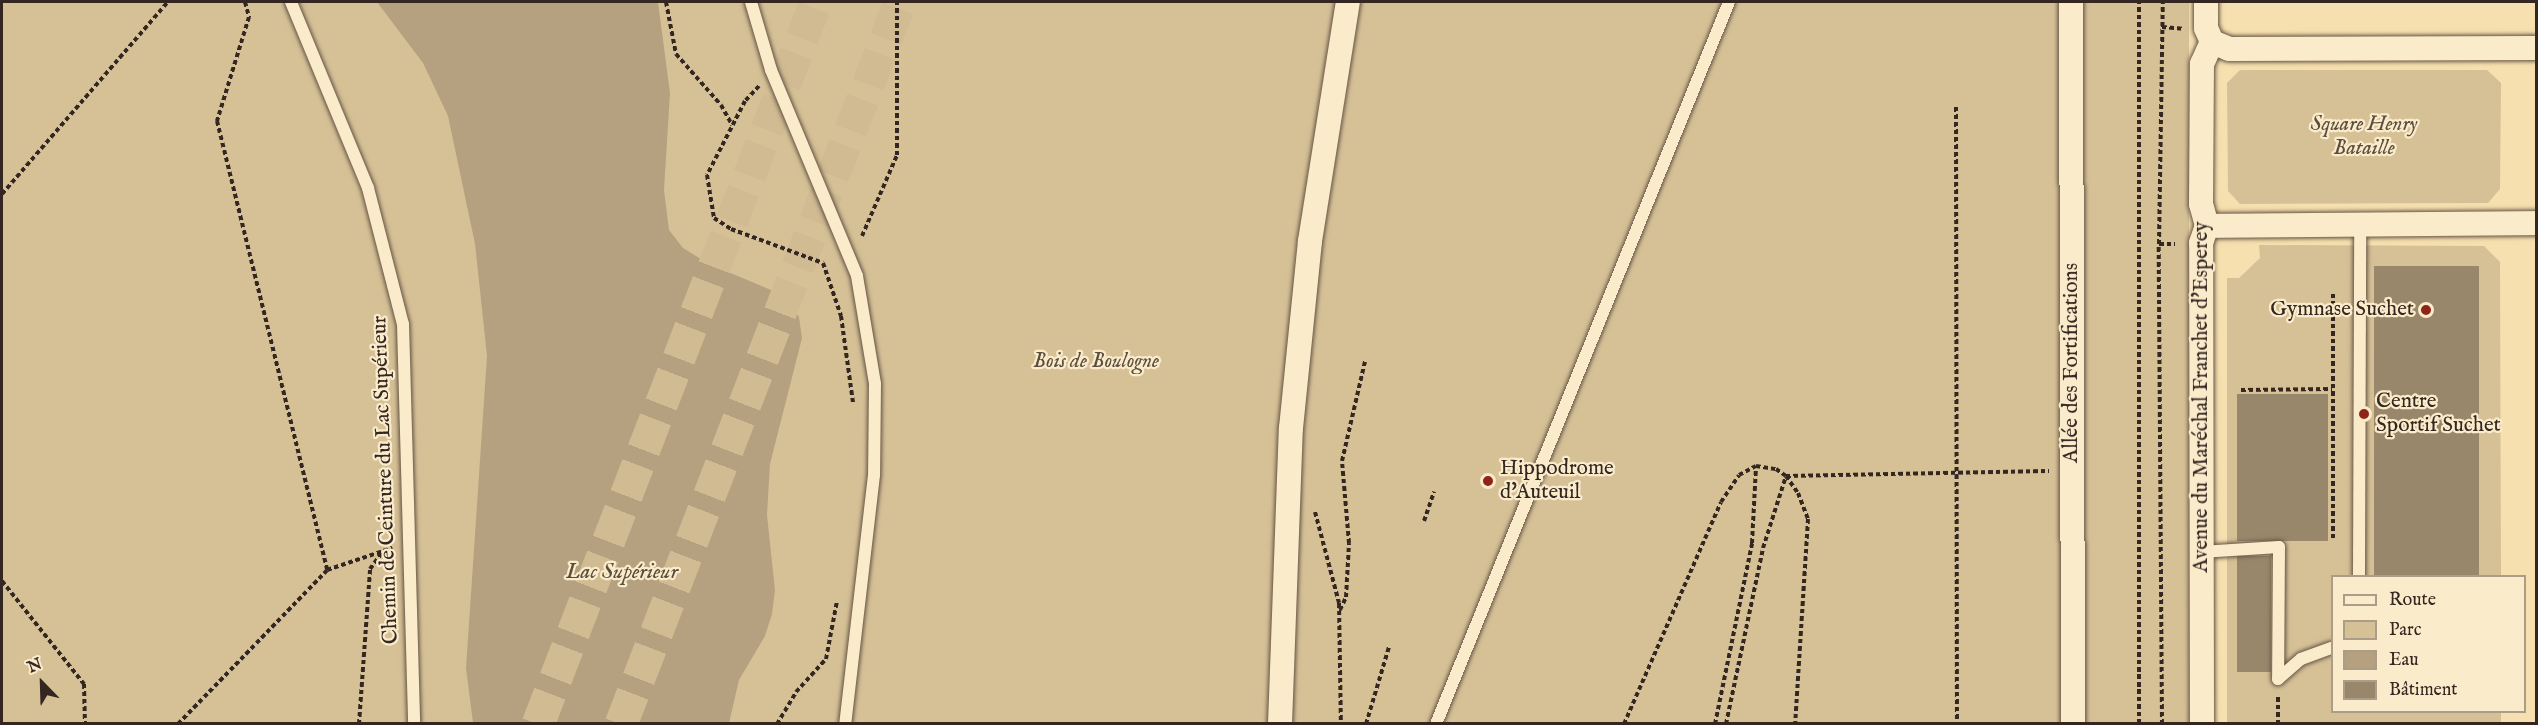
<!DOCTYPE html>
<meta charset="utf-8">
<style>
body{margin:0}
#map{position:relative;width:2538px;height:725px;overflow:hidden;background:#f7e0af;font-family:"IM FELL English",serif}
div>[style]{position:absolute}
.green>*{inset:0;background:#d6c197;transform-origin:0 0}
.water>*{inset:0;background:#b5a17f}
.building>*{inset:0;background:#99876b;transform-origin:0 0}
.highway-tunnel>*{height:33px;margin-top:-16.5px;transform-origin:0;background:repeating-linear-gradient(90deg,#d0bb93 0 33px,transparent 0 49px)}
.path>*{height:4px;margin-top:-2px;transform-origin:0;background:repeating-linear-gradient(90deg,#342721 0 4.5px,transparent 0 7.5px)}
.roads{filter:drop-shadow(0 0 2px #655544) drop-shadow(0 0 2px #655544)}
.lane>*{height:12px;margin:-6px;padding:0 6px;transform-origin:6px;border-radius:6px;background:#faebcb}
.street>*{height:24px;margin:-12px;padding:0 12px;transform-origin:12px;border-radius:12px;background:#faebcb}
.dots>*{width:16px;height:16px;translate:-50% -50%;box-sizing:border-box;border:3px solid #faebcb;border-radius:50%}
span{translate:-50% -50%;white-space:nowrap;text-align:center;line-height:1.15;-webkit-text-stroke:4.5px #faebcb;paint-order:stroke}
.park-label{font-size:21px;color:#5c4e3e;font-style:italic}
.poi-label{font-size:21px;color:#342721}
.right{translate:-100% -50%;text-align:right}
.left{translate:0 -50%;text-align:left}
.street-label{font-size:21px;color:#342721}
.water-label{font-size:22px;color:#5b4c3d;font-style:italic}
.frame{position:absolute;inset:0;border:3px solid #342721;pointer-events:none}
.legend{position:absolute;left:2331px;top:575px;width:195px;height:138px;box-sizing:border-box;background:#faebcb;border:2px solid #ab9d87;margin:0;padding:8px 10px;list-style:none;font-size:18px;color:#342721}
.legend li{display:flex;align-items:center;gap:12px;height:30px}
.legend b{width:30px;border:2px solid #ab9d87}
.north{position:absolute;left:12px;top:653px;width:60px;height:60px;-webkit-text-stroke:4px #faebcb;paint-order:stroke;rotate:337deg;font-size:16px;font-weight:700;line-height:24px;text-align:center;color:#342721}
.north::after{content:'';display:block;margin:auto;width:21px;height:27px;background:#342721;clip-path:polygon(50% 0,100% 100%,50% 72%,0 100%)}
</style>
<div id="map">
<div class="green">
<i style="left:2px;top:2px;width:2187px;height:721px"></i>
<i style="clip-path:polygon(2240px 70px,2487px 70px,2501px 83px,2500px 189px,2488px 203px,2240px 204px,2228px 191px,2227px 83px)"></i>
<i style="clip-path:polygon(2259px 245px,2484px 246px,2500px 262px,2501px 576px,2332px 576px,2332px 712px,2501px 712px,2501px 723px,2227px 723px,2227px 278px,2239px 278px,2260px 258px)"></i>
</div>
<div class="water">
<i style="clip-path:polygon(377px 2px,658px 2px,670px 93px,664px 190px,669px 230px,683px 248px,709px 264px,771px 290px,790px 303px,799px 317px,802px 338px,770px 464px,767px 515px,775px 590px,772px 614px,765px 636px,739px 680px,729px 723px,473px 723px,466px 668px,487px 356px,475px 244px,448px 116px,423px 63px)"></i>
</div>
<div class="building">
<i style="left:2374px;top:266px;width:105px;height:310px"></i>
<i style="left:2237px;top:394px;width:91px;height:147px"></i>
<i style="left:2271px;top:556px;width:116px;height:34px;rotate:90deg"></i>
</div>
<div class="highway-tunnel">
<i style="left:538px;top:724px;width:774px;rotate:-68.94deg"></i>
<i style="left:621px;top:724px;width:774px;rotate:-68.87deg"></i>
</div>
<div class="path">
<i style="left:245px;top:2px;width:16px;rotate:75deg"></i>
<i style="left:249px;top:17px;width:109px;rotate:107.1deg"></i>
<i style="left:217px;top:121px;width:462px;rotate:76.2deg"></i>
<i style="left:666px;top:2px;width:53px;rotate:79.1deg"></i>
<i style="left:676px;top:54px;width:68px;rotate:48.6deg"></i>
<i style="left:721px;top:105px;width:23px;rotate:61deg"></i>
<i style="left:2162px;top:27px;width:21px;rotate:5deg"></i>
<i style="left:759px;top:86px;width:21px;rotate:133deg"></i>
<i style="left:745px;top:101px;width:83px;rotate:117.2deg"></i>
<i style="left:707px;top:175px;width:44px;rotate:80.8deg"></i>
<i style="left:714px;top:218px;width:20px;rotate:33deg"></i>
<i style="left:731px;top:229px;width:98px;rotate:20.3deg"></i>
<i style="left:823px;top:263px;width:56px;rotate:71.2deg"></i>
<i style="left:841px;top:316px;width:88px;rotate:82.1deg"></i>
<i style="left:1956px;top:107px;width:617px;rotate:89.91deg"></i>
<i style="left:2px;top:194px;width:254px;rotate:-49.2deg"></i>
<i style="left:862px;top:236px;width:88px;rotate:-66.6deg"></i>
<i style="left:897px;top:155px;width:153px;rotate:-90deg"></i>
<i style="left:2159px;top:244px;width:16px"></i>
<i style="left:2333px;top:294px;width:244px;rotate:90deg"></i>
<i style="left:2241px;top:390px;width:91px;rotate:-0.6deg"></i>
<i style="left:1315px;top:512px;width:94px;rotate:75.2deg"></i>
<i style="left:1339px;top:603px;width:121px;rotate:89.1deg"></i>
<i style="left:1424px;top:521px;width:31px;rotate:-71deg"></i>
<i style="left:2px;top:581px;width:132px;rotate:51.5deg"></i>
<i style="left:84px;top:684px;width:40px;rotate:88.6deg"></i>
<i style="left:1340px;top:610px;width:14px;rotate:-65deg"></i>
<i style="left:1346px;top:597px;width:54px;rotate:-86.8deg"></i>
<i style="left:1349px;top:543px;width:82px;rotate:-94.9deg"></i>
<i style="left:1342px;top:461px;width:103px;rotate:-77deg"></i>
<i style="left:178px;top:724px;width:214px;rotate:-45.9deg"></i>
<i style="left:327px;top:570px;width:69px;rotate:-18.7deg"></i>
<i style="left:359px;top:724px;width:155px;rotate:-85.9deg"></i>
<i style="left:370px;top:569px;width:22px;rotate:-54deg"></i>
<i style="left:777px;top:724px;width:37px;rotate:-59deg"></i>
<i style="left:796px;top:692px;width:45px;rotate:-47.7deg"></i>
<i style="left:826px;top:659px;width:59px;rotate:-79.3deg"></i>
<i style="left:1366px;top:724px;width:80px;rotate:-73.4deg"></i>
<i style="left:1624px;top:724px;width:242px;rotate:-66.4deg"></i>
<i style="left:1721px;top:502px;width:32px;rotate:-56deg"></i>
<i style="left:1739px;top:475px;width:19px;rotate:-28deg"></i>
<i style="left:1756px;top:466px;width:20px;rotate:9deg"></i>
<i style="left:1776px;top:469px;width:12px;rotate:35deg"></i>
<i style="left:1786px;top:476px;width:21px;rotate:55deg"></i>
<i style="left:1798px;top:493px;width:28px;rotate:69deg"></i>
<i style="left:1808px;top:519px;width:205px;rotate:93.6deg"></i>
<i style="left:1715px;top:724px;width:185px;rotate:-78.4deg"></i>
<i style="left:1752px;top:543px;width:77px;rotate:-87deg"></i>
<i style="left:1726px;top:724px;width:180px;rotate:-78.1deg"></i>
<i style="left:1763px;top:548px;width:76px;rotate:-72.3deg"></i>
<i style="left:1786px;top:476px;width:263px;rotate:-1.1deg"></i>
<i style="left:2139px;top:724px;width:722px;rotate:-90deg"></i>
<i style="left:2162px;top:724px;width:480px;rotate:-90.4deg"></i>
<i style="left:2159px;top:244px;width:242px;rotate:-89.1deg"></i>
<i style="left:2278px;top:724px;width:27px;rotate:-90deg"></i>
</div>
<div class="roads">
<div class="lane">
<i style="left:291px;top:2px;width:201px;rotate:67.5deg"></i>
<i style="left:368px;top:188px;width:140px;rotate:75.6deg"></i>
<i style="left:403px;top:324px;width:400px;rotate:88.4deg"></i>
<i style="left:751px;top:2px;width:71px;rotate:73.6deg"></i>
<i style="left:771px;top:70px;width:223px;rotate:67.3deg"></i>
<i style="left:857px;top:276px;width:109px;rotate:80.5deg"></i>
<i style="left:875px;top:384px;width:91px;rotate:90.6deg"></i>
<i style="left:874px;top:475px;width:251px;rotate:96.6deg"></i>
<i style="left:2201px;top:552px;width:78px;rotate:-3.7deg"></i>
<i style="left:2279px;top:547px;width:132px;rotate:90.4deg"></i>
<i style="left:2278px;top:679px;width:30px;rotate:-41deg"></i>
<i style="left:2301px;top:659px;width:33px;rotate:-20deg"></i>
<i style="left:2359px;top:576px;width:352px;rotate:-89.8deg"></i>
<i style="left:1436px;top:724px;width:779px;rotate:-67.91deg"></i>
</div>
<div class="street">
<i style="left:2071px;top:2px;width:722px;rotate:89.84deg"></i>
<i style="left:2212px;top:42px;width:18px;rotate:22deg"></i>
<i style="left:2229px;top:49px;width:307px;rotate:-0.2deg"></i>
<i style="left:2207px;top:226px;width:329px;rotate:-0.5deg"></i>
<i style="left:1280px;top:724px;width:296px;rotate:-87.9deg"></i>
<i style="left:1291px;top:428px;width:188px;rotate:-84.2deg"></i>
<i style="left:1310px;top:241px;width:242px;rotate:-81deg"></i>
<i style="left:2202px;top:724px;width:481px;rotate:-90.1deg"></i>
<i style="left:2201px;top:243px;width:18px;rotate:-71deg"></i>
<i style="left:2207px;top:226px;width:23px;rotate:-105deg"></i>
<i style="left:2201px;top:204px;width:140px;rotate:-89.6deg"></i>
<i style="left:2202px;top:64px;width:24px;rotate:-66deg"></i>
<i style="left:2212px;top:42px;width:15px;rotate:-113deg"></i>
<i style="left:2206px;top:28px;width:26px;rotate:-90deg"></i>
</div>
</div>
<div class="dots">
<i style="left:2426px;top:310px;background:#8f2418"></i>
<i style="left:2364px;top:414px;background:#8f2418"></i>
<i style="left:1488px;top:481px;background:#8f2418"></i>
</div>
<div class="park-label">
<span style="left:2364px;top:137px">Square Henry<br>Bataille</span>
<span style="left:1096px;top:362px">Bois de Boulogne</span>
</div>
<div class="poi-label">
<span class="right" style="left:2414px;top:310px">Gymnase Suchet</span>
<span class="left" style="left:2376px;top:414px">Centre<br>Sportif Suchet</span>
<span class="left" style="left:1500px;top:481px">Hippodrome<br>d'Auteuil</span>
</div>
<div class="street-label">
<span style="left:2072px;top:363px;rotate:-90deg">Allée des Fortifications</span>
<span style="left:2202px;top:397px;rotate:-90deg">Avenue du Maréchal Franchet d'Esperey</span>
<span style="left:386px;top:480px;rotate:-92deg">Chemin de Ceinture du Lac Supérieur</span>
</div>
<div class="water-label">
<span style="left:622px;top:573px">Lac Supérieur</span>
</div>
<div class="frame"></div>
<ul class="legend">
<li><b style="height:8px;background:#faebcb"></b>Route</li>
<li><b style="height:16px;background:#d6c197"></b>Parc</li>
<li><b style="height:16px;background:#b5a17f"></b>Eau</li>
<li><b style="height:16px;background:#99876b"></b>Bâtiment</li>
</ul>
<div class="north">N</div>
</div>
